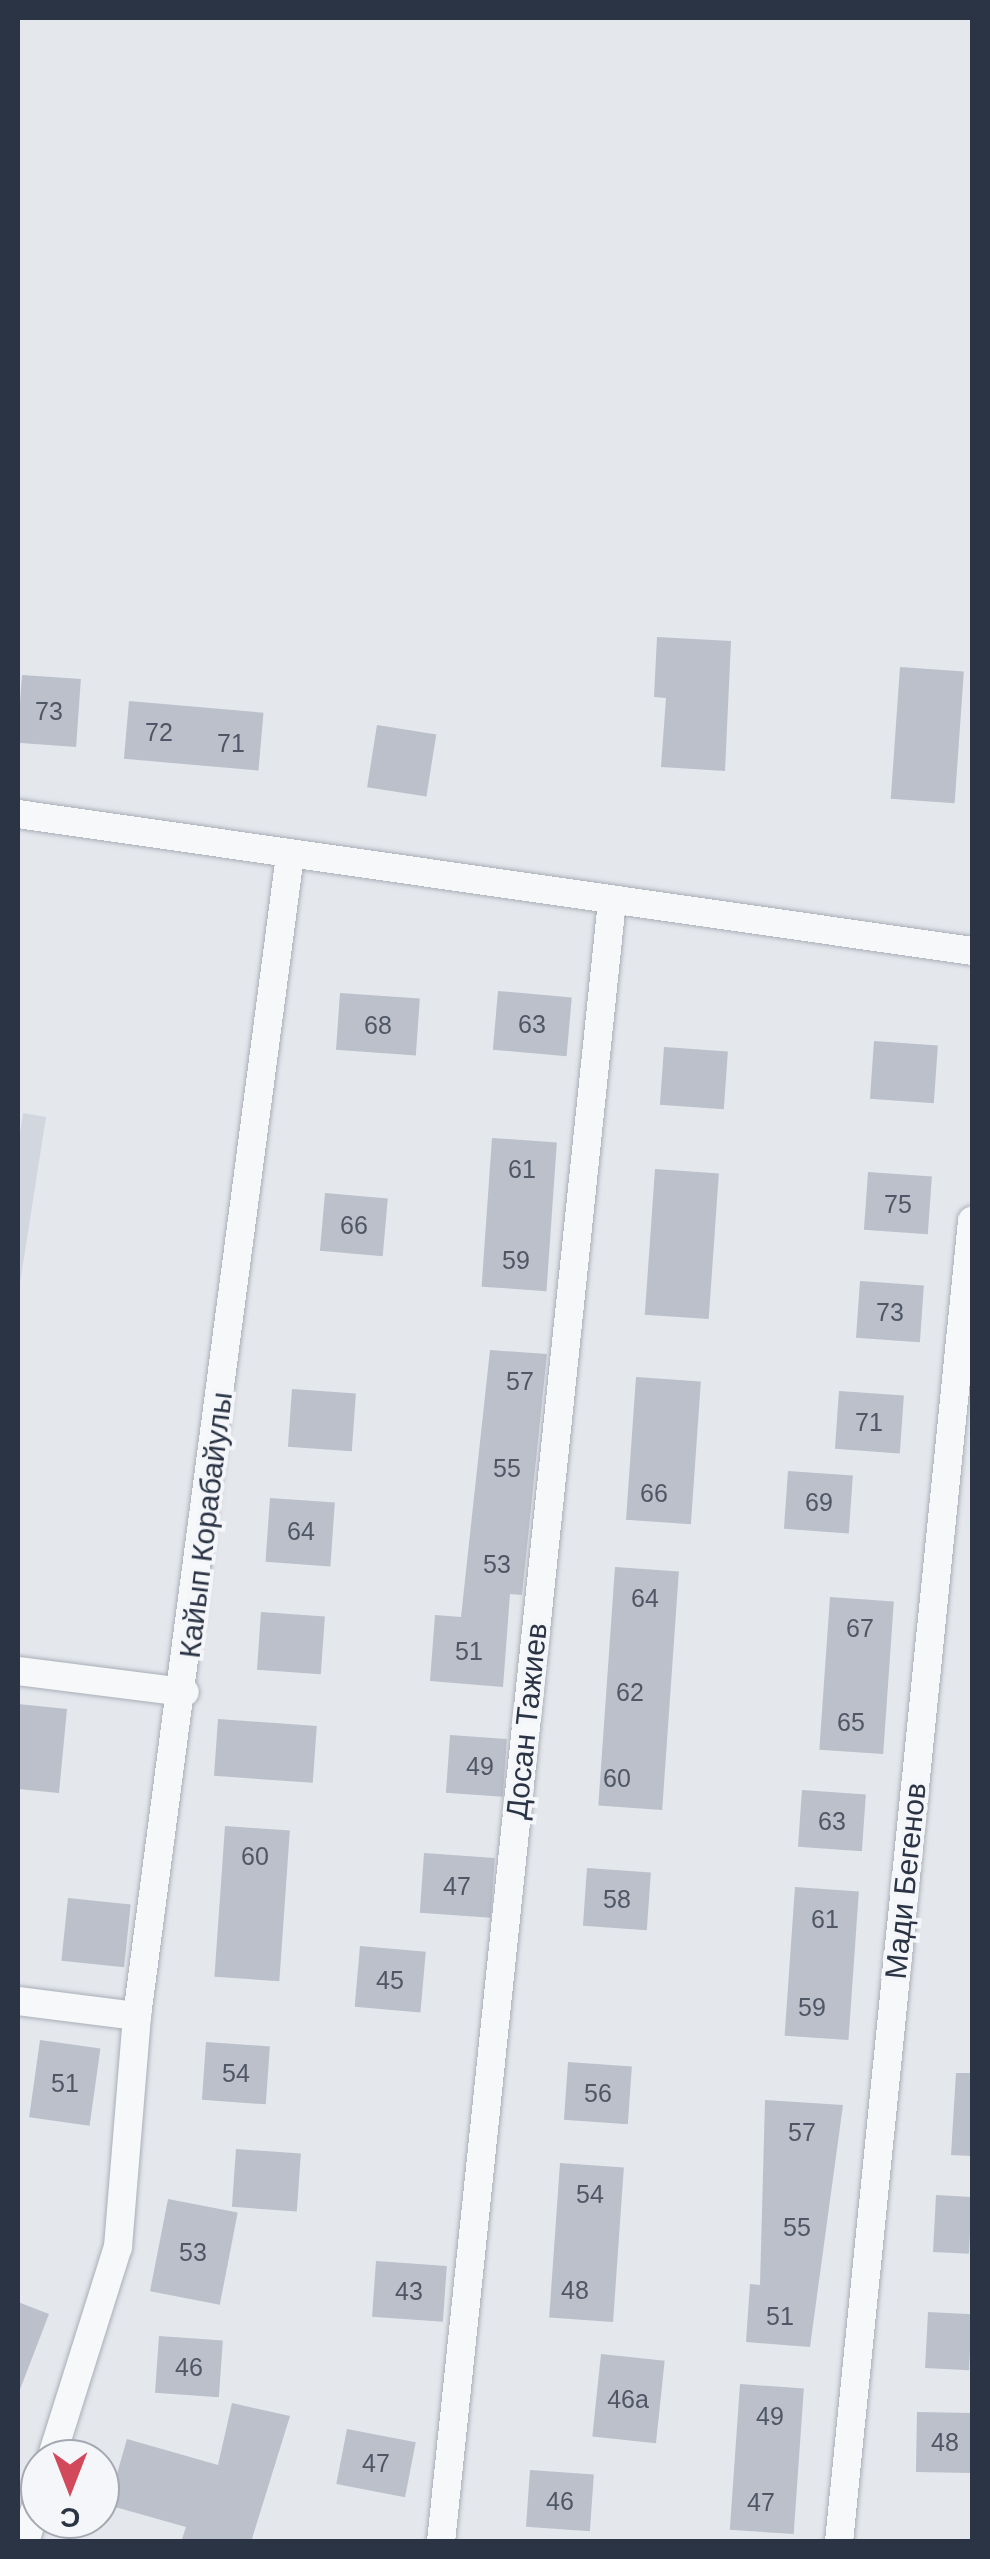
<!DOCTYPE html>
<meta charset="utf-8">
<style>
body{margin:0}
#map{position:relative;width:990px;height:2559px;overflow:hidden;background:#e4e7ec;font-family:Helvetica,sans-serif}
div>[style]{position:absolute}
.built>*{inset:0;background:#d2d6de}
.building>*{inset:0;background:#bbc0ca;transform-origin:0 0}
.roads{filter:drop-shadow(0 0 2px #a9aeb7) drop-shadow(0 0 2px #a9aeb7)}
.minor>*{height:28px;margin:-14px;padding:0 14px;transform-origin:14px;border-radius:14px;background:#f7f8fa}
span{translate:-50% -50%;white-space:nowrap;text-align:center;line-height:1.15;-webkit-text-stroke:8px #f4f6f9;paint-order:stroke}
.number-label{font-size:25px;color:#4f5766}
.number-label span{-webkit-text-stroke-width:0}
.street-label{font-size:30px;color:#2b3445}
.frame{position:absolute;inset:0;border:20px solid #2b3445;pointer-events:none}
.north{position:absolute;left:20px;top:2439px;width:100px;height:100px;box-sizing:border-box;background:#f4f6f9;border:2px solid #a4a8b1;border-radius:50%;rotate:180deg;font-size:28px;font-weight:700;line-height:40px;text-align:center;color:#2b3445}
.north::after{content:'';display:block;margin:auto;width:35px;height:45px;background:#d1495b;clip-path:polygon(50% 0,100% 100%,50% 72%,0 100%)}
</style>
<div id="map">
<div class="built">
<i style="clip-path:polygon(23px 1113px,46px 1117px,18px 1296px,18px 1149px)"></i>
</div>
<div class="building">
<i style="clip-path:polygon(657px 637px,731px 641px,725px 771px,661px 767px,666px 698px,654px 697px)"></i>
<i style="left:900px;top:667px;width:64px;height:132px;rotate:4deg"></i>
<i style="left:22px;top:675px;width:59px;height:68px;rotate:4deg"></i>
<i style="left:129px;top:701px;width:135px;height:58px;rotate:5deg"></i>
<i style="left:377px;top:725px;width:60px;height:63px;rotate:9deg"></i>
<i style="left:498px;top:991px;width:74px;height:59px;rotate:5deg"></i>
<i style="left:340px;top:993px;width:80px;height:57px;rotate:4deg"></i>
<i style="left:874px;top:1041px;width:64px;height:58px;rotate:4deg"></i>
<i style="left:664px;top:1047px;width:64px;height:58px;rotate:4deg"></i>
<i style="left:492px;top:1138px;width:65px;height:149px;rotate:4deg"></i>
<i style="left:655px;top:1169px;width:64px;height:146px;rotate:4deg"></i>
<i style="left:868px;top:1172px;width:64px;height:58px;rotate:4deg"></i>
<i style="left:325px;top:1193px;width:63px;height:58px;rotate:5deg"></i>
<i style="left:860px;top:1281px;width:64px;height:57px;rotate:4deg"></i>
<i style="clip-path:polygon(490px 1350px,547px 1354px,522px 1595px,510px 1594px,503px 1687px,430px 1681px,435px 1615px,461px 1617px)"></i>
<i style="left:636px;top:1377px;width:65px;height:143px;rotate:4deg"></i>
<i style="left:292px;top:1389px;width:64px;height:58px;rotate:4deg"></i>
<i style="left:839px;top:1391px;width:65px;height:58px;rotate:4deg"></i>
<i style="left:788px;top:1471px;width:65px;height:58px;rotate:4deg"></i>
<i style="left:270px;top:1498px;width:65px;height:64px;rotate:4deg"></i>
<i style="left:615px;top:1567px;width:64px;height:239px;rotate:4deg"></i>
<i style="left:830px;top:1597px;width:64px;height:153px;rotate:4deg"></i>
<i style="left:261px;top:1612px;width:64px;height:58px;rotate:4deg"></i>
<i style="clip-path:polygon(18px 1704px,67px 1709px,59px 1793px,18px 1789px)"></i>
<i style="left:218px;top:1719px;width:99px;height:57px;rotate:4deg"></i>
<i style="left:450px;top:1735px;width:57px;height:58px;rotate:4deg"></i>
<i style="left:802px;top:1790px;width:64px;height:57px;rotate:4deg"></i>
<i style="left:225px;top:1826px;width:65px;height:151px;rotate:4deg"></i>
<i style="left:424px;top:1853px;width:71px;height:60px;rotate:4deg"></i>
<i style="left:587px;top:1868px;width:64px;height:58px;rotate:4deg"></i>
<i style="left:795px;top:1887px;width:64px;height:149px;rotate:4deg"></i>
<i style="left:68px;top:1898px;width:63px;height:63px;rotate:6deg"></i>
<i style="left:360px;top:1946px;width:66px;height:61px;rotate:5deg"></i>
<i style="left:40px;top:2040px;width:61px;height:78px;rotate:8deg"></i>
<i style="left:206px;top:2042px;width:64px;height:58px;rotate:4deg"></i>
<i style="left:568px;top:2062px;width:64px;height:58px;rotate:4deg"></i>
<i style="clip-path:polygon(956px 2073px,972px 2073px,972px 2156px,951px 2155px)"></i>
<i style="clip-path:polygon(765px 2100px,843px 2105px,810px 2347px,746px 2342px,750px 2284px,760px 2285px)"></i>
<i style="left:236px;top:2149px;width:65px;height:58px;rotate:4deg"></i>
<i style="left:560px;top:2163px;width:64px;height:155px;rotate:4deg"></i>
<i style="left:936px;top:2195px;width:36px;height:57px;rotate:3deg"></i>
<i style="left:168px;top:2199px;width:71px;height:94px;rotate:11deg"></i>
<i style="left:376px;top:2261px;width:71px;height:56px;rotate:4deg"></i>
<i style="clip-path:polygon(18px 2302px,49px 2314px,19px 2392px,18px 2392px)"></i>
<i style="left:928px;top:2312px;width:44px;height:56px;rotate:3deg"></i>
<i style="left:159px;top:2336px;width:64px;height:57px;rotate:4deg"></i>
<i style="left:601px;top:2354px;width:64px;height:83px;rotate:6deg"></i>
<i style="left:740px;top:2384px;width:64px;height:146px;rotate:4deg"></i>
<i style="clip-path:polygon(232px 2403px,290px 2416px,251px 2542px,181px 2542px,186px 2527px,108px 2505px,127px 2439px,218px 2465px)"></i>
<i style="left:917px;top:2412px;width:55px;height:60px;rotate:1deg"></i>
<i style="left:347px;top:2429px;width:70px;height:56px;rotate:11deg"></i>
<i style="left:530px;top:2470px;width:64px;height:57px;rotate:4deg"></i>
</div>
<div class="roads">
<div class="minor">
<i style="left:18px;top:814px;width:964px;rotate:8.17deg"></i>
<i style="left:18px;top:1671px;width:168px;rotate:7.2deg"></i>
<i style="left:18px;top:2001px;width:120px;rotate:7.2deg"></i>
<i style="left:51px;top:2459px;width:222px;rotate:-72.5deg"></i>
<i style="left:118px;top:2247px;width:232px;rotate:-85.3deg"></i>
<i style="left:137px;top:2016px;width:1171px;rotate:-82.49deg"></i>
<i style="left:25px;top:2542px;width:51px;rotate:-73deg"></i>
<i style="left:441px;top:2542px;width:1651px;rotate:-84.05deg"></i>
<i style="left:839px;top:2542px;width:1328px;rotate:-84.25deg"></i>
</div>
</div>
<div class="number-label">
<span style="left:49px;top:711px">73</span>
<span style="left:159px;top:732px">72</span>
<span style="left:231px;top:743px">71</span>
<span style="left:532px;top:1024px">63</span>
<span style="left:378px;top:1025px">68</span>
<span style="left:522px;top:1169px">61</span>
<span style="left:898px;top:1204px">75</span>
<span style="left:354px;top:1225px">66</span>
<span style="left:516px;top:1260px">59</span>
<span style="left:890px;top:1312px">73</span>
<span style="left:520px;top:1381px">57</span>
<span style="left:869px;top:1422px">71</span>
<span style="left:507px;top:1468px">55</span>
<span style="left:654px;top:1493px">66</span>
<span style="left:819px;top:1502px">69</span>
<span style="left:301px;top:1531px">64</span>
<span style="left:497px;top:1564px">53</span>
<span style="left:645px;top:1598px">64</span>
<span style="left:860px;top:1628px">67</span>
<span style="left:469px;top:1651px">51</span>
<span style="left:630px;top:1692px">62</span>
<span style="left:851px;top:1722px">65</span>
<span style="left:480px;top:1766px">49</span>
<span style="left:617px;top:1778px">60</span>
<span style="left:832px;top:1821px">63</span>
<span style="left:255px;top:1856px">60</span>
<span style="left:457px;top:1886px">47</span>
<span style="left:617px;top:1899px">58</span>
<span style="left:825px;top:1919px">61</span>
<span style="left:390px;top:1980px">45</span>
<span style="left:812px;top:2007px">59</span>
<span style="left:236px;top:2073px">54</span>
<span style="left:65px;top:2083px">51</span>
<span style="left:598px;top:2093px">56</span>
<span style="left:802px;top:2132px">57</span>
<span style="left:590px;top:2194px">54</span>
<span style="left:797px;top:2227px">55</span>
<span style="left:193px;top:2252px">53</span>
<span style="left:575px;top:2290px">48</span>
<span style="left:409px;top:2291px">43</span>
<span style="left:780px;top:2316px">51</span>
<span style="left:189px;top:2367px">46</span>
<span style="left:628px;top:2399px">46а</span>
<span style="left:770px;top:2416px">49</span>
<span style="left:945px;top:2442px">48</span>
<span style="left:376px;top:2463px">47</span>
<span style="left:560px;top:2501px">46</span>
<span style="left:761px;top:2502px">47</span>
</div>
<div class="street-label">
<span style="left:206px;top:1525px;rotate:-83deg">Кайып Корабайулы</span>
<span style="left:527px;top:1721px;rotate:-84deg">Досан Тажиев</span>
<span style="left:906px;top:1881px;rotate:-84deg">Мади Бегенов</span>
</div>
<div class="frame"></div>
<div class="north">С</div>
</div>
